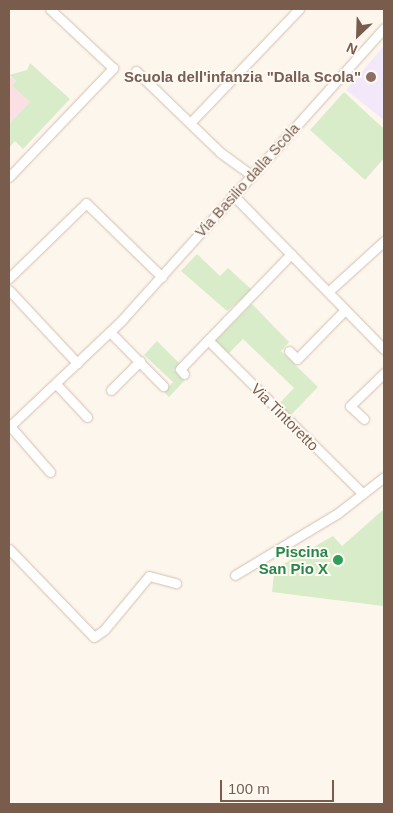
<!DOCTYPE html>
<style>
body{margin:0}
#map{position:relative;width:393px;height:813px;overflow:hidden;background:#fdf6ec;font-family:Helvetica,sans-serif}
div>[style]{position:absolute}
.education>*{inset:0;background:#f3e8fa}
.medical>*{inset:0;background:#fbdfe3}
.green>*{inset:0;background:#d8ecc9}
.roads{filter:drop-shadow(0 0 1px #d1beb0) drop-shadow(0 0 1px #d1beb0)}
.minor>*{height:9px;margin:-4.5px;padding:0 4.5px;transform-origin:4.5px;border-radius:4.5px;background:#fff}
.dots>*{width:14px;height:14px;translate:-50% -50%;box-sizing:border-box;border:2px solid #fffaf3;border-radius:50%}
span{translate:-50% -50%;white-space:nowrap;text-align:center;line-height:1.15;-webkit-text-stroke:4px #fffaf3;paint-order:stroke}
.education-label{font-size:15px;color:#785e54;font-weight:700}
.right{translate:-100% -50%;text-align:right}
.street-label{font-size:15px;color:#7a5c4d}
.leisure-label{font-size:15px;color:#27864d;font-weight:700}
.frame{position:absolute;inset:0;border:10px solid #7a5c4d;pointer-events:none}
.north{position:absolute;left:333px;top:10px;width:50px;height:50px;-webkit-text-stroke:4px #fffaf3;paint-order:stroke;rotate:204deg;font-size:14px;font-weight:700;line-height:20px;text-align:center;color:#7a5c4d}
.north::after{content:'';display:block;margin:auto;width:18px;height:22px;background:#7a5c4d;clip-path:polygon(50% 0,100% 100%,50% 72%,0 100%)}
.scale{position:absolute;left:220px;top:780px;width:114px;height:22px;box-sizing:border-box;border:2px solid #7a5c4d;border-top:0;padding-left:6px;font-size:15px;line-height:18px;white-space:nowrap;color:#7a5c4d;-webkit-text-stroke:4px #fffaf3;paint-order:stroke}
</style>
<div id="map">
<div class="education">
<i style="clip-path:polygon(384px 46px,384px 120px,346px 90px)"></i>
</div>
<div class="medical">
<i style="clip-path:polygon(9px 76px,16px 81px,12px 86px,30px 102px,9px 124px)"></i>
</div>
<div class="green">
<i style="clip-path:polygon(30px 63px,70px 99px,23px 149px,15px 141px,9px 148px,9px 124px,30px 102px,12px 86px,16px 81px,9px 75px,27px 70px)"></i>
<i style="clip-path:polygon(344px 92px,384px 129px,384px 158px,365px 180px,310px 130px)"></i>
<i style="clip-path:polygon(197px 254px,220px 276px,228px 268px,252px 290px,227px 311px,181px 271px)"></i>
<i style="clip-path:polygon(252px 304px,289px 342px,281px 351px,318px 387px,289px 417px,277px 406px,294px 388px,243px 339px,228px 354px,215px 341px)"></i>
<i style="clip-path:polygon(157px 341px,180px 364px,174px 370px,185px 380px,169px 397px,164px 392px,173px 382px,144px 355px)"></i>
<i style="clip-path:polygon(384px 509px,383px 606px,272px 592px,275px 565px,280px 566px,333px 536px,342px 546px)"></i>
</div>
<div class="roads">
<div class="minor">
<i style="left:136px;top:71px;width:118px;rotate:44deg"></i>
<i style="left:221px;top:153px;width:36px;rotate:36deg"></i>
<i style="left:190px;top:123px;width:158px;rotate:-46.3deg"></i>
<i style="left:9px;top:177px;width:151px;rotate:-46.3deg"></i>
<i style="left:113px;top:68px;width:86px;rotate:-136.9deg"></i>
<i style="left:232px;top:194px;width:217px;rotate:45.6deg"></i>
<i style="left:291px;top:254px;width:120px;rotate:134deg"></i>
<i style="left:208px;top:340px;width:218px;rotate:44.8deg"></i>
<i style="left:9px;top:278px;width:107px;rotate:-44.2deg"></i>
<i style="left:86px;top:203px;width:106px;rotate:44.2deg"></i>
<i style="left:9px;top:290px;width:100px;rotate:47deg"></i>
<i style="left:328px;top:292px;width:76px;rotate:-42.3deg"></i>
<i style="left:110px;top:332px;width:76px;rotate:45.5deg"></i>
<i style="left:289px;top:351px;width:11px;rotate:45deg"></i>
<i style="left:297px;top:359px;width:69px;rotate:-45.6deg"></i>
<i style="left:184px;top:374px;width:6px;rotate:-129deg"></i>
<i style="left:180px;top:369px;width:40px;rotate:-46deg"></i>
<i style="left:57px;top:385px;width:44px;rotate:46.8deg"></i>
<i style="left:111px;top:390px;width:41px;rotate:-45deg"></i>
<i style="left:364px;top:419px;width:19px;rotate:-137deg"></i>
<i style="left:350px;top:406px;width:47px;rotate:-44.1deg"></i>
<i style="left:10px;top:426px;width:61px;rotate:49deg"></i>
<i style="left:9px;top:427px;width:156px;rotate:-43.4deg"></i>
<i style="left:122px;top:320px;width:392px;rotate:-48.1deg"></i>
<i style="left:9px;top:549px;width:122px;rotate:46deg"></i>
<i style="left:94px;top:637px;width:12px;rotate:-35deg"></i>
<i style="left:104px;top:630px;width:70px;rotate:-50.2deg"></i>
<i style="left:149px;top:576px;width:28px;rotate:15deg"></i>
<i style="left:235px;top:575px;width:120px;rotate:-31deg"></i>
<i style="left:338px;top:513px;width:58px;rotate:-38deg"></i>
</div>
</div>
<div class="dots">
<i style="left:371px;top:77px;background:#8d6e63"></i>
<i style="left:338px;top:560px;background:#2e9e5b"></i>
</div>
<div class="education-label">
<span class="right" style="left:361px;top:77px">Scuola dell'infanzia "Dalla Scola"</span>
</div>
<div class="street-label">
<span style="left:247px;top:180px;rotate:-48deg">Via Basilio dalla Scola</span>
<span style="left:285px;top:417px;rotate:45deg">Via Tintoretto</span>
</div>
<div class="leisure-label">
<span class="right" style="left:328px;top:560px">Piscina<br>San Pio X</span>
</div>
<div class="frame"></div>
<div class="north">N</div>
<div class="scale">100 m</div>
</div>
